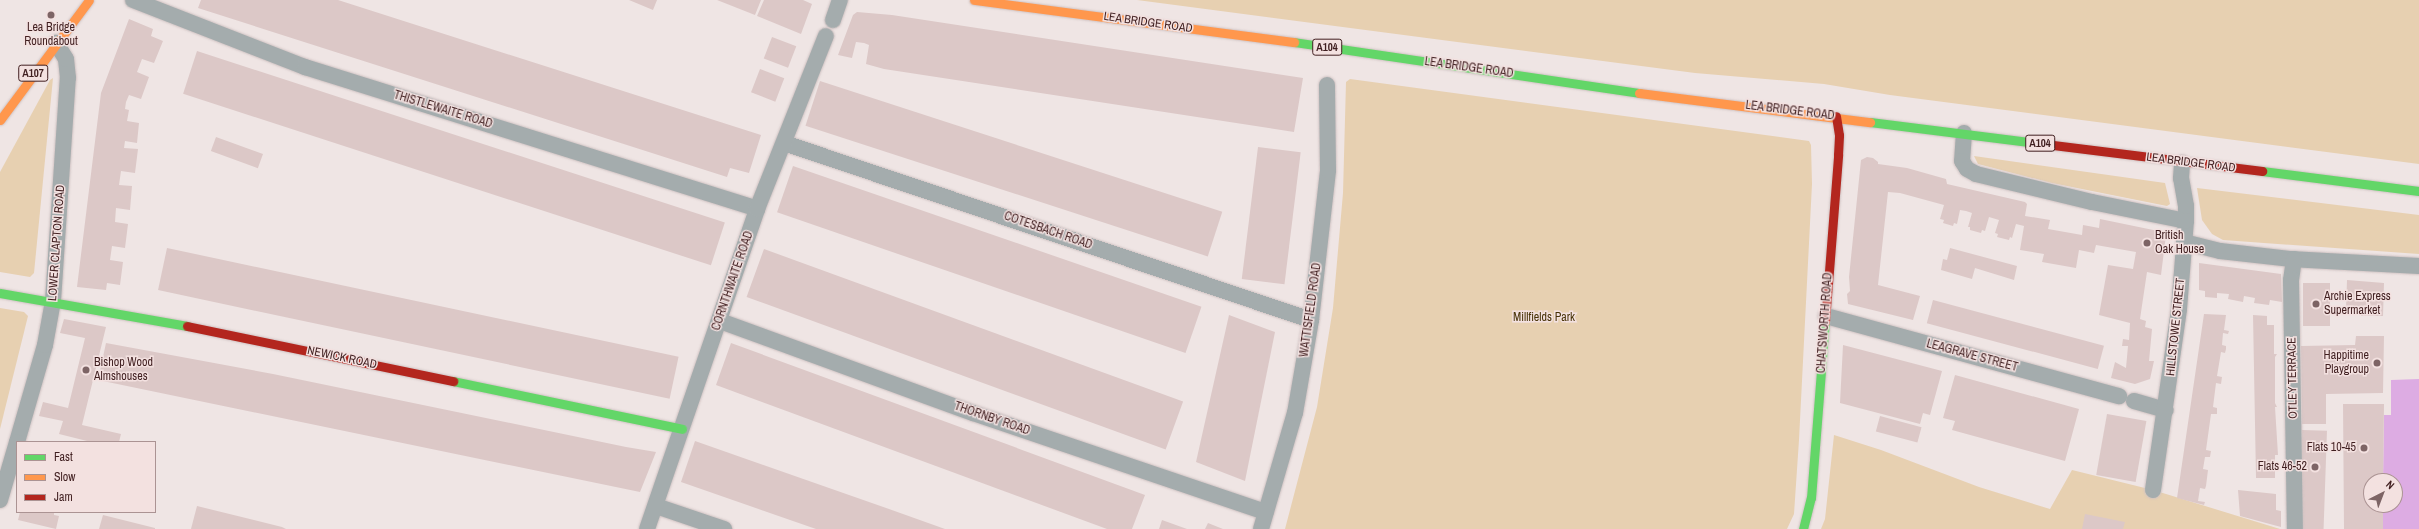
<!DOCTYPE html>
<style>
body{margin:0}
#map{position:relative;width:2419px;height:529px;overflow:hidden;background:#efe5e4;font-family:"Archivo Narrow",sans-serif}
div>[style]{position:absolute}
.green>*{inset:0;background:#e7d0b1}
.water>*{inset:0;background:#ddace3}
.building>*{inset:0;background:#dcc8c7;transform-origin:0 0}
.roads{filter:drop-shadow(0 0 1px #cfc2c2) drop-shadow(0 0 1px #cfc2c2)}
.street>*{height:16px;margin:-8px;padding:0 8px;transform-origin:8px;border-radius:8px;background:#a4acad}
.fast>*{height:9px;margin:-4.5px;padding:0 4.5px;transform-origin:4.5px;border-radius:4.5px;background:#63d668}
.slow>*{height:9px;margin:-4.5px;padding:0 4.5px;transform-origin:4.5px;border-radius:4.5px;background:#ff974d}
.jam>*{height:9px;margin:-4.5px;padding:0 4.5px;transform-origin:4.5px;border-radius:4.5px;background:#b3261e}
.dots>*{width:11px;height:11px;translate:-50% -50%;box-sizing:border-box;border:2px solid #f3e1e0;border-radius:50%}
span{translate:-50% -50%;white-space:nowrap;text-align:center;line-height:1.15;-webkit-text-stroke:3px #f3e1e0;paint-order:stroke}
.shield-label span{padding:1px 3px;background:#f3e1e0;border:1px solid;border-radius:3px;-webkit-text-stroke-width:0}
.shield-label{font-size:11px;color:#401f20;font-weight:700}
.street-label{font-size:12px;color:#401f20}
.poi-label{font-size:12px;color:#401f20}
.left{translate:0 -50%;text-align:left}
.right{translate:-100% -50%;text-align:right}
.park-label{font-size:12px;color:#473206}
.legend{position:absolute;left:16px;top:441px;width:140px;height:72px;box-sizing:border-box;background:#f3e1e0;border:1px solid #ab9393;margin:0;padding:5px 7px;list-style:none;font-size:12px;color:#401f20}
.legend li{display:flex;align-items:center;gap:8px;height:20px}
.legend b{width:20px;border:1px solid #ab9393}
.north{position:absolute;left:2363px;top:473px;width:40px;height:40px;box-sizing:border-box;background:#f3e1e0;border:1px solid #ab9393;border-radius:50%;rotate:42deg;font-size:11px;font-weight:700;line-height:16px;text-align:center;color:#401f20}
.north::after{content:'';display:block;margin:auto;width:14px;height:18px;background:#7d6465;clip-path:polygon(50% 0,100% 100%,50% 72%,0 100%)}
</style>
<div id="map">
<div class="green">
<i style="clip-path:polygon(1137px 0,2419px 0,2419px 164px,1890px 95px,1824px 84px,1695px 73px)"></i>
<i style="clip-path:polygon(53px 78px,34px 273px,30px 277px,0 272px,0 172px,50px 80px)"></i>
<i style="clip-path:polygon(1350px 79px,1809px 141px,1811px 145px,1812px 184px,1799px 440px,1794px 514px,1787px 529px,1285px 529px,1317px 407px,1333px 308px,1343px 193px,1346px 82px)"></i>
<i style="clip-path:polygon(1974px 156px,2165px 183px,2170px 204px,2167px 206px,2052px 183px,1978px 164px)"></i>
<i style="clip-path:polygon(2197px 188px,2419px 215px,2419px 254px,2223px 240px,2212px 234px,2202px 220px)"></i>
<i style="clip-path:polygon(0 308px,24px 312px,28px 316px,0 429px)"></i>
<i style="clip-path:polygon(1834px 435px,1881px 450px,1979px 487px,2050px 509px,2072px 470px,2153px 490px,2280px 529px,1821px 529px,1825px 519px)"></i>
</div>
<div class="water">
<i style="clip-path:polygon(2419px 379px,2419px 529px,2383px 529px,2383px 505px,2395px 505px,2395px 481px,2383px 481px,2384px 415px,2391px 415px,2391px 380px)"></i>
</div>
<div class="building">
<i style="clip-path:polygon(201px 0,338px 0,761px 135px,749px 173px,730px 168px,727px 177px,198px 8px)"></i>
<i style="clip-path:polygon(629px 0,657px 0,653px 10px)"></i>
<i style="clip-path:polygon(717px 0,761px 0,755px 15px)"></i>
<i style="clip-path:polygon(764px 0,803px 0,812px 4px,801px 34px,757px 16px)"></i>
<i style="clip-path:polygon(857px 12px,892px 15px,1303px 78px,1294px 132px,884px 69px,866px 64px,869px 45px,864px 43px,856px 42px,852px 58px,838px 55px,853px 15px)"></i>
<i style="clip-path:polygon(129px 19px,153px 29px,151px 36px,163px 41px,154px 63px,142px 59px,137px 72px,149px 77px,141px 99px,129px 95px,126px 102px,125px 109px,129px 110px,127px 121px,139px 123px,137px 143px,125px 141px,124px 148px,138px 149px,135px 173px,121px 171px,119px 185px,132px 186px,130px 210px,116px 208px,115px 222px,128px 224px,125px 248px,112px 246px,110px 260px,123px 262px,120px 285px,107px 283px,106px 290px,77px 287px,101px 93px)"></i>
<i style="left:772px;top:37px;width:26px;height:23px;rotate:21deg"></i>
<i style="left:197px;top:51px;width:555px;height:45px;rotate:18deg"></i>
<i style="left:760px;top:69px;width:26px;height:25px;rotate:21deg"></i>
<i style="left:820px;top:81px;width:423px;height:47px;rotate:18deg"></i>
<i style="left:216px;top:137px;width:50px;height:15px;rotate:20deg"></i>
<i style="left:1258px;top:147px;width:43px;height:133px;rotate:7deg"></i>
<i style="clip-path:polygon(1867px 157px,1873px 158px,1878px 162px,1878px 164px,1907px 168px,1946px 179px,1947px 184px,2025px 202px,2027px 204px,2025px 216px,2050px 220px,2048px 229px,2082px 235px,2083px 225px,2099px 228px,2100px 219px,2163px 232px,2162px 235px,2166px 235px,2161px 275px,2147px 272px,2140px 319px,2146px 321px,2145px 327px,2152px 329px,2149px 361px,2154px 361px,2150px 379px,2135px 384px,2111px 378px,2115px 362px,2126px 368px,2128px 346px,2122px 346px,2123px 339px,2129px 340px,2130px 323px,2099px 315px,2108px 265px,2133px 269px,2136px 252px,2096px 245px,2094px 253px,2079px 250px,2076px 268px,2042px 262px,2044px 254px,2020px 250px,2024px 226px,2016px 224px,2012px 238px,2010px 237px,2009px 240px,1997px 237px,1998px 234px,1995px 233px,1999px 220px,1989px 217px,1985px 231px,1982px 230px,1981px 233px,1970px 230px,1970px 227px,1968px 227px,1972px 213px,1966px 211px,1960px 210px,1957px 224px,1954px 223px,1953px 226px,1943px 223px,1944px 220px,1940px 219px,1944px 205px,1900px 193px,1888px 192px,1878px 285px,1920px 296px,1913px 320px,1848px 304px,1847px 294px,1850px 291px,1849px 277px,1861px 160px)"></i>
<i style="left:793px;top:166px;width:432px;height:49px;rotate:19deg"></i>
<i style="left:167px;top:248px;width:523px;height:43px;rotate:12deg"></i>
<i style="clip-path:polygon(1950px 248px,2017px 266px,2014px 280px,1975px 268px,1972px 279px,1941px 270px,1943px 259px,1947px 260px)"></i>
<i style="left:764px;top:249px;width:446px;height:51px;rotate:20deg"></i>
<i style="clip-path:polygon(2199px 263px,2281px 274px,2282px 302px,2270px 300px,2269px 305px,2254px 303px,2255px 298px,2244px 296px,2243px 302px,2228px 299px,2229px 294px,2217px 293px,2217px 298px,2205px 297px,2205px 291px,2199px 290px)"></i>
<i style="clip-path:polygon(2347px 280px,2384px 283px,2383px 316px,2361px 316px,2362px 310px,2346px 308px)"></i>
<i style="left:2303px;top:283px;width:27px;height:43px"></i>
<i style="left:1933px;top:300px;width:177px;height:24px;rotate:15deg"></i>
<i style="clip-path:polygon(2204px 314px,2226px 315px,2224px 330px,2229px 331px,2228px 334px,2223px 333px,2222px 345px,2226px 346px,2226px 349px,2225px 353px,2221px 352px,2217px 376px,2222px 377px,2221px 384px,2216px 383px,2213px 407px,2217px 408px,2217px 414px,2211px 414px,2206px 450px,2211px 451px,2210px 457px,2205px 457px,2203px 469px,2208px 470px,2206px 486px,2205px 489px,2200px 488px,2198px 501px,2205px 502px,2204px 505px,2177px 498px)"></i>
<i style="clip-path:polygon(1229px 315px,1275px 332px,1245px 481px,1196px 462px)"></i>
<i style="clip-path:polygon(2253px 315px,2267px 316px,2267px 325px,2274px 325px,2274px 354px,2277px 354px,2275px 357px,2275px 403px,2277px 407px,2275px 407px,2278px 455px,2275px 455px,2275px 478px,2256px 478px)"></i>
<i style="clip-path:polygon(64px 319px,106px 327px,82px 425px,121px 434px,119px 442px,91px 442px,59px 434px,63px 421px,39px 416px,43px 402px,68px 408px,85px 338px,60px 333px)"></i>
<i style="clip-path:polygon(2356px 336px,2384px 336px,2383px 393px,2326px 394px,2326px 424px,2302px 424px,2301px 346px,2355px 345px)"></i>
<i style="clip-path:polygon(106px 343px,273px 374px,626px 447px,656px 452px,640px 492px,98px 380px)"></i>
<i style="clip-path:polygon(731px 343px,1145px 495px,1132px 529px,1107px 529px,716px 385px)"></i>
<i style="clip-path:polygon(1843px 345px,1942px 371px,1930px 415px,1923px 413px,1920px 424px,1840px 403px)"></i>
<i style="clip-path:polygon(1955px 375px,2079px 409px,2065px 461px,1952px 430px,1955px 421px,1943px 418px)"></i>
<i style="clip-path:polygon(2343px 404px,2384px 404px,2383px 481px,2371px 481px,2371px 505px,2383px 505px,2383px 529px,2344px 529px)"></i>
<i style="left:2107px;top:414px;width:40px;height:62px;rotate:10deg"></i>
<i style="left:1880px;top:416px;width:43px;height:16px;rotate:15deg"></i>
<i style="left:2302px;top:430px;width:25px;height:99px;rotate:2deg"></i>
<i style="clip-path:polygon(695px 441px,889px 509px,945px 529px,816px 529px,681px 482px)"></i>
<i style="clip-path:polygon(2238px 490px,2276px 494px,2276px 510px,2281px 511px,2281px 527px,2240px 516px)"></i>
<i style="clip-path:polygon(197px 506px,282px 527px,286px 529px,191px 529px)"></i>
<i style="clip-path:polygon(20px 512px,54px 512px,54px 515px,59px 516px,56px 529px,18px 520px)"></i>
<i style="clip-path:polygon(2085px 514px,2125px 522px,2123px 529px,2082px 529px)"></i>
<i style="clip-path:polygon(103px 515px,155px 528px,155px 529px,99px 529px)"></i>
<i style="clip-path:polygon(1162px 520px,1187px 529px,1159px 529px)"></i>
<i style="clip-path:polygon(1208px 523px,1223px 529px,1205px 529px)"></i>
</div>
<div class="roads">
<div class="street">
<i style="left:133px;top:0;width:185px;rotate:21.3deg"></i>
<i style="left:305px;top:67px;width:474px;rotate:17.4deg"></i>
<i style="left:833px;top:20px;width:21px;rotate:-71deg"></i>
<i style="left:1964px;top:133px;width:28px;rotate:94deg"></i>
<i style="left:1962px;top:161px;width:9px;rotate:58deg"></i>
<i style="left:1967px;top:169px;width:10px;rotate:29deg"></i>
<i style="left:1976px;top:174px;width:119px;rotate:13.6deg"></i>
<i style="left:2092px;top:202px;width:96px;rotate:11.4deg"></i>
<i style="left:784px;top:143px;width:556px;rotate:18.57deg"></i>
<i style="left:2184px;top:242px;width:37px;rotate:14deg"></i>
<i style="left:2220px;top:251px;width:70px;rotate:6.5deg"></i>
<i style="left:2290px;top:259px;width:129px;rotate:3.1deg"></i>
<i style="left:2294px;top:259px;width:21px;rotate:98deg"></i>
<i style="left:2291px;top:280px;width:249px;rotate:89.1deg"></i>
<i style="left:1826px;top:316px;width:304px;rotate:15.3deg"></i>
<i style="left:720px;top:321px;width:269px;rotate:20deg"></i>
<i style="left:973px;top:413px;width:309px;rotate:18.7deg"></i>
<i style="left:2134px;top:401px;width:33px;rotate:16deg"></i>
<i style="left:17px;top:442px;width:101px;rotate:-73.9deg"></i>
<i style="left:45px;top:345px;width:45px;rotate:-79.7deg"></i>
<i style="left:53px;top:301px;width:224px;rotate:-86.2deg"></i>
<i style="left:68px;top:78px;width:19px;rotate:-96deg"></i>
<i style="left:66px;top:59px;width:19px;rotate:-122deg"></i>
<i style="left:2153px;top:490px;width:183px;rotate:-81.8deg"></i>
<i style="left:2179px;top:309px;width:88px;rotate:-85.5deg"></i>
<i style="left:2186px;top:221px;width:15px;rotate:-90deg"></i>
<i style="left:2186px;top:206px;width:28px;rotate:-100deg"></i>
<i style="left:2181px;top:178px;width:15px;rotate:-86deg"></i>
<i style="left:0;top:500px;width:60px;rotate:-73.7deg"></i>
<i style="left:656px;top:506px;width:72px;rotate:18.7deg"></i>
<i style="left:647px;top:529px;width:338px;rotate:-71deg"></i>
<i style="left:757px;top:209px;width:186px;rotate:-68.3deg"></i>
<i style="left:1261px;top:529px;width:121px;rotate:-73.7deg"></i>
<i style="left:1295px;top:413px;width:94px;rotate:-80.2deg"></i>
<i style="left:1311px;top:320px;width:151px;rotate:-83.5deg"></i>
<i style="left:1328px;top:170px;width:85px;rotate:-90.7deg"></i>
</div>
<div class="fast">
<i style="left:1294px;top:42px;width:349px;rotate:8.4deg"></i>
<i style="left:1870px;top:122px;width:176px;rotate:7.2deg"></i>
<i style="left:2262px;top:171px;width:158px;rotate:7.3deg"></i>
<i style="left:0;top:293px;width:190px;rotate:10deg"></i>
<i style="left:453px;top:381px;width:234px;rotate:11.8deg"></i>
<i style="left:1803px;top:529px;width:32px;rotate:-76deg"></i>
<i style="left:1811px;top:498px;width:177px;rotate:-85.5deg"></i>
</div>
<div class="slow">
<i style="left:974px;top:0;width:323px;rotate:7.5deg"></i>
<i style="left:1639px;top:93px;width:233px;rotate:7.2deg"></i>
<i style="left:0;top:120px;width:149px;rotate:-53.4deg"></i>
</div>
<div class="jam">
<i style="left:2045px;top:144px;width:219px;rotate:7.1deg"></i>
<i style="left:1825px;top:322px;width:168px;rotate:-85.5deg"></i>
<i style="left:1838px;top:155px;width:20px;rotate:-87deg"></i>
<i style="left:1839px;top:135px;width:19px;rotate:-99deg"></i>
<i style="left:187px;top:326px;width:272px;rotate:11.7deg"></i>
</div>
</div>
<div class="dots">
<i style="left:51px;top:15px;background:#7d6465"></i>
<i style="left:2147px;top:243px;background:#7d6465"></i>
<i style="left:2316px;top:304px;background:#7d6465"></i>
<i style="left:2377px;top:363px;background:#7d6465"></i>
<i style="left:86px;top:370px;background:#7d6465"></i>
<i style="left:2364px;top:448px;background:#7d6465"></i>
<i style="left:2315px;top:467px;background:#7d6465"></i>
</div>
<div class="shield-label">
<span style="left:1327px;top:47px">A104</span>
<span style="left:33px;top:73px">A107</span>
<span style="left:2040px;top:143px">A104</span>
</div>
<div class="street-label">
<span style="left:1148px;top:23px;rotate:8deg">LEA BRIDGE ROAD</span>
<span style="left:1469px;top:68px;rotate:8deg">LEA BRIDGE ROAD</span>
<span style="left:443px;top:110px;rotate:17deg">THISTLEWAITE ROAD</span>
<span style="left:1790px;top:111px;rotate:7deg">LEA BRIDGE ROAD</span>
<span style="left:2191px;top:163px;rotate:7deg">LEA BRIDGE ROAD</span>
<span style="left:1048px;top:231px;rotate:19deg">COTESBACH ROAD</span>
<span style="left:57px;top:243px;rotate:-86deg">LOWER CLAPTON ROAD</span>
<span style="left:733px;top:281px;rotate:-71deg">CORNTHWAITE ROAD</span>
<span style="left:1311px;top:310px;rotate:-82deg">WATTISFIELD ROAD</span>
<span style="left:1825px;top:323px;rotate:-86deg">CHATSWORTH ROAD</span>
<span style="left:2176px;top:327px;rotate:-84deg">HILLSTOWE STREET</span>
<span style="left:1972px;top:356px;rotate:15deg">LEAGRAVE STREET</span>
<span style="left:342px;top:358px;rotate:12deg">NEWICK ROAD</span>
<span style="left:2293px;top:378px;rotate:-91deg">OTLEY TERRACE</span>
<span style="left:992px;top:419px;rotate:19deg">THORNBY ROAD</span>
</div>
<div class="poi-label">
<span style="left:51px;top:35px">Lea Bridge<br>Roundabout</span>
<span class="left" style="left:2155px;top:243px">British<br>Oak House</span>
<span class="left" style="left:2324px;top:304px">Archie Express<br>Supermarket</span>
<span class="right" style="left:2369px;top:363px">Happitime<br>Playgroup</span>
<span class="left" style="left:94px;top:370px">Bishop Wood<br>Almshouses</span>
<span class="right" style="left:2356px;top:448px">Flats 10-45</span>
<span class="right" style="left:2307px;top:467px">Flats 46-52</span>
</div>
<div class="park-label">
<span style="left:1544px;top:318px">Millfields Park</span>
</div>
<ul class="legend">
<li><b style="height:5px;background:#63d668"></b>Fast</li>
<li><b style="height:5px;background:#ff974d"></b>Slow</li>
<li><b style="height:5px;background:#b3261e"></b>Jam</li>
</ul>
<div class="north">N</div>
</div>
